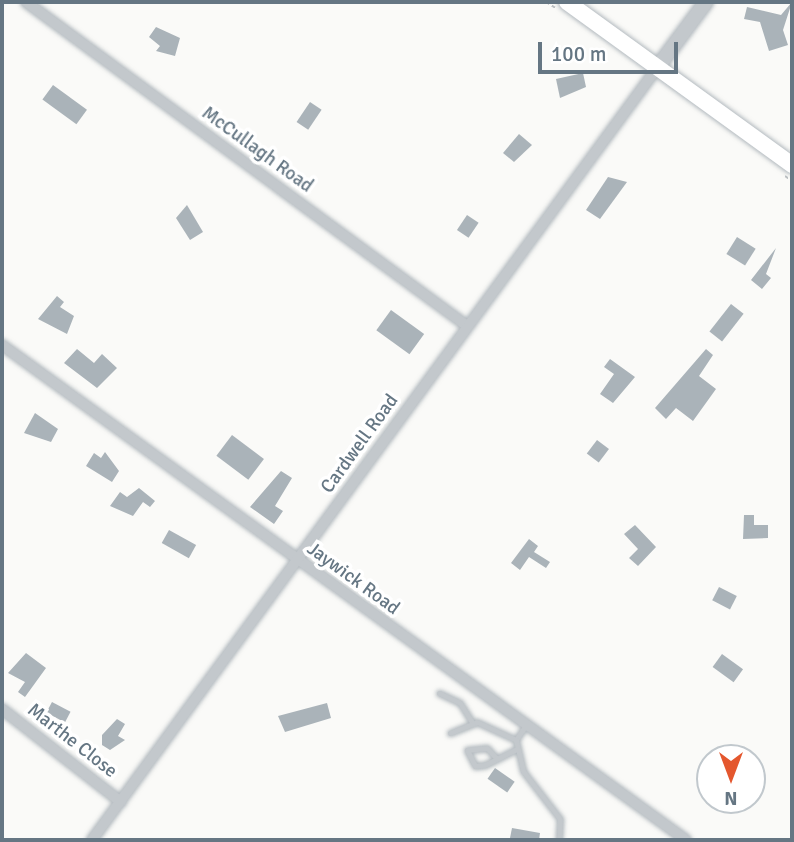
<!DOCTYPE html>
<style>
body{margin:0}
#map{position:relative;width:794px;height:842px;overflow:hidden;background:#fafaf8;font-family:Signika,sans-serif}
div>[style]{position:absolute}
.building>*{inset:0;background:#aab3b9;transform-origin:0 0}
.path>*{height:2px;margin-top:-1px;transform-origin:0;background:repeating-linear-gradient(90deg,#bbbfc2 0 3.5px,transparent 0 7px)}
.roads{filter:drop-shadow(0 0 2px #b3babf) drop-shadow(0 0 2px #b3babf)}
.service>*{height:5px;margin:-2.5px;padding:0 2.5px;transform-origin:2.5px;border-radius:2.5px;background:#c3c8cc}
.minor>*{height:10px;margin:-5px;padding:0 5px;transform-origin:5px;border-radius:5px;background:#c3c8cc}
.tertiary>*{height:14px;margin:-7px;padding:0 7px;transform-origin:7px;border-radius:7px;background:#c3c8cc}
.secondary>*{height:16px;margin:-8px;padding:0 8px;transform-origin:8px;border-radius:8px;background:#fff}
span{translate:-50% -50%;white-space:nowrap;text-align:center;line-height:1.15;-webkit-text-stroke:7px #fff;paint-order:stroke}
.street-label{font-size:19px;color:#657683}
.frame{position:absolute;inset:0;border:4px solid #657683;pointer-events:none}
.north{position:absolute;left:696px;top:744px;width:70px;height:70px;box-sizing:border-box;background:#fff;border:2px solid #c1c8cd;border-radius:50%;rotate:180deg;font-size:19px;font-weight:700;line-height:28px;text-align:center;color:#657683}
.north::after{content:'';display:block;margin:auto;width:24px;height:32px;background:#e4572e;clip-path:polygon(50% 0,100% 100%,50% 72%,0 100%)}
.scale{position:absolute;left:538px;top:42px;width:140px;height:32px;box-sizing:border-box;border:4px solid #657683;border-top:0;padding-left:9px;font-size:21px;line-height:24px;white-space:nowrap;color:#657683;-webkit-text-stroke:5px #fff;paint-order:stroke}
</style>
<div id="map">
<div class="building">
<i style="clip-path:polygon(792px 2px,783px 30px,788px 45px,769px 51px,760px 22px,744px 19px,747px 7px,781px 15px)"></i>
<i style="clip-path:polygon(156px 27px,180px 38px,175px 56px,156px 51px,160px 46px,149px 37px)"></i>
<i style="clip-path:polygon(583px 73px,586px 87px,560px 98px,556px 79px)"></i>
<i style="left:53px;top:85px;width:42px;height:18px;rotate:36deg"></i>
<i style="left:310px;top:102px;width:14px;height:24px;rotate:34deg"></i>
<i style="clip-path:polygon(519px 134px,532px 145px,514px 162px,503px 153px)"></i>
<i style="clip-path:polygon(608px 177px,627px 182px,600px 219px,586px 210px)"></i>
<i style="clip-path:polygon(187px 205px,203px 232px,190px 240px,176px 218px)"></i>
<i style="left:467px;top:215px;width:14px;height:18px;rotate:34deg"></i>
<i style="left:737px;top:237px;width:22px;height:20px;rotate:32deg"></i>
<i style="clip-path:polygon(776px 248px,766px 274px,771px 278px,762px 289px,751px 280px)"></i>
<i style="clip-path:polygon(57px 296px,64px 302px,60px 307px,74px 316px,67px 334px,38px 319px)"></i>
<i style="left:731px;top:304px;width:16px;height:35px;rotate:38deg"></i>
<i style="left:391px;top:310px;width:41px;height:25px;rotate:36deg"></i>
<i style="clip-path:polygon(77px 349px,94px 363px,102px 354px,117px 368px,97px 388px,64px 363px)"></i>
<i style="clip-path:polygon(706px 349px,713px 355px,699px 376px,716px 389px,693px 421px,676px 408px,666px 419px,655px 408px)"></i>
<i style="clip-path:polygon(610px 359px,635px 377px,613px 403px,600px 394px,614px 374px,604px 367px)"></i>
<i style="clip-path:polygon(35px 413px,58px 429px,51px 442px,24px 433px)"></i>
<i style="left:232px;top:435px;width:40px;height:26px;rotate:37deg"></i>
<i style="left:597px;top:440px;width:15px;height:17px;rotate:37deg"></i>
<i style="clip-path:polygon(105px 452px,119px 471px,112px 482px,86px 466px,94px 453px,101px 458px)"></i>
<i style="clip-path:polygon(281px 471px,292px 478px,275px 506px,283px 511px,274px 524px,250px 507px)"></i>
<i style="clip-path:polygon(139px 488px,155px 501px,150px 507px,143px 502px,133px 516px,110px 506px,120px 492px,127px 497px)"></i>
<i style="clip-path:polygon(744px 515px,754px 515px,754px 525px,768px 525px,768px 538px,743px 539px)"></i>
<i style="clip-path:polygon(635px 525px,656px 547px,638px 566px,629px 558px,638px 549px,624px 534px)"></i>
<i style="left:169px;top:530px;width:31px;height:15px;rotate:29deg"></i>
<i style="clip-path:polygon(529px 539px,538px 546px,534px 552px,550px 562px,546px 568px,529px 557px,520px 570px,511px 563px)"></i>
<i style="left:719px;top:587px;width:20px;height:15px;rotate:27deg"></i>
<i style="clip-path:polygon(26px 653px,46px 668px,25px 697px,18px 692px,25px 682px,8px 673px)"></i>
<i style="left:722px;top:654px;width:26px;height:16px;rotate:36deg"></i>
<i style="left:52px;top:702px;width:21px;height:12px;rotate:28deg"></i>
<i style="clip-path:polygon(327px 703px,331px 718px,285px 732px,278px 716px)"></i>
<i style="clip-path:polygon(117px 719px,125px 724px,118px 736px,125px 740px,110px 750px,102px 745px,102px 735px)"></i>
<i style="left:495px;top:768px;width:24px;height:13px;rotate:35deg"></i>
<i style="clip-path:polygon(512px 828px,540px 833px,539px 840px,510px 838px)"></i>
</div>
<div class="path">
<i style="left:546px;top:2px;width:13px;rotate:32deg"></i>
<i style="left:785px;top:176px;width:9px;rotate:36deg"></i>
</div>
<div class="roads">
<div class="service">
<i style="left:439px;top:693px;width:23px;rotate:25deg"></i>
<i style="left:460px;top:703px;width:22px;rotate:58deg"></i>
<i style="left:526px;top:725px;width:18px;rotate:124deg"></i>
<i style="left:516px;top:740px;width:32px;rotate:77deg"></i>
<i style="left:523px;top:771px;width:61px;rotate:52.4deg"></i>
<i style="left:560px;top:819px;width:21px;rotate:93deg"></i>
<i style="left:450px;top:733px;width:29px;rotate:-22deg"></i>
<i style="left:477px;top:722px;width:43px;rotate:24.8deg"></i>
<i style="left:497px;top:759px;width:15px;rotate:-132deg"></i>
<i style="left:487px;top:748px;width:20px;rotate:174deg"></i>
<i style="left:467px;top:750px;width:18px;rotate:63deg"></i>
<i style="left:475px;top:766px;width:10px;rotate:-6deg"></i>
<i style="left:485px;top:765px;width:36px;rotate:-27deg"></i>
</div>
<div class="minor">
<i style="left:26px;top:2px;width:547px;rotate:36.3deg"></i>
<i style="left:2px;top:345px;width:844px;rotate:35.89deg"></i>
<i style="left:2px;top:709px;width:151px;rotate:38deg"></i>
<i style="left:92px;top:840px;width:957px;rotate:-53.8deg"></i>
</div>
<div class="tertiary">
<i style="left:657px;top:68px;width:82px;rotate:-53.4deg"></i>
</div>
<div class="secondary">
<i style="left:567px;top:2px;width:278px;rotate:35.9deg"></i>
</div>
</div>
<div class="street-label">
<span style="left:257px;top:150px;rotate:36deg">McCullagh Road</span>
<span style="left:360px;top:444px;rotate:-54deg">Cardwell Road</span>
<span style="left:353px;top:579px;rotate:36deg">Jaywick Road</span>
<span style="left:72px;top:741px;rotate:38deg">Marthe Close</span>
</div>
<div class="frame"></div>
<div class="north">N</div>
<div class="scale">100 m</div>
</div>
